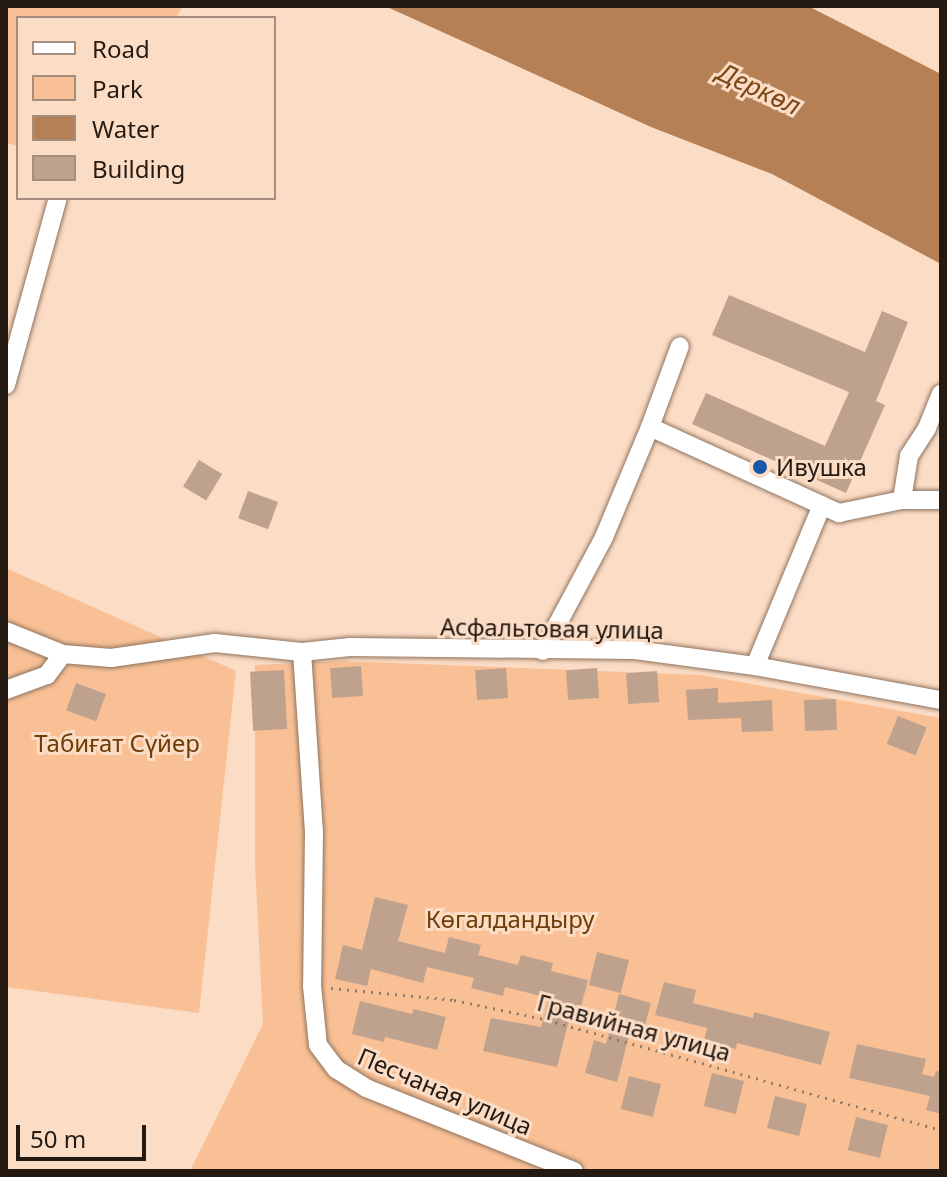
<!DOCTYPE html>
<meta charset="utf-8">
<style>
body{margin:0}
#map{position:relative;width:947px;height:1177px;overflow:hidden;background:#fbdcc5;font-family:"Noto Sans",sans-serif}
div>[style]{position:absolute}
.green>*{inset:0;background:#f9c095}
.water>*{inset:0;background:#b68056}
.building>*{inset:0;background:#bfa28d;transform-origin:0 0}
.path>*{height:3px;margin-top:-1.5px;transform-origin:0;background:repeating-linear-gradient(90deg,#907c6c 0 2px,transparent 0 8px)}
.roads{filter:drop-shadow(0 0 2px #8e735e) drop-shadow(0 0 2px #8e735e)}
.minor>*{height:18px;margin:-9px;padding:0 9px;transform-origin:9px;border-radius:9px;background:#fff}
.dots>*{width:22px;height:22px;translate:-50% -50%;box-sizing:border-box;border:4px solid #fbdcc5;border-radius:50%}
span{translate:-50% -50%;white-space:nowrap;text-align:center;line-height:1.15;-webkit-text-stroke:6px #fbdcc5;paint-order:stroke}
.poi-label{font-size:24px;color:#241a12}
.left{translate:0 -50%;text-align:left}
.street-label{font-size:24px;color:#241a12}
.park-label{font-size:24px;color:#703c07}
.water-label{font-size:26px;color:#7c4717;font-style:italic}
.frame{position:absolute;inset:0;border:8px solid #241a12;pointer-events:none}
.legend{position:absolute;left:16px;top:16px;width:260px;height:184px;box-sizing:border-box;background:#fbdcc5;border:2px solid #a58e7d;margin:0;padding:10px 14px;list-style:none;font-size:24px;color:#241a12}
.legend li{display:flex;align-items:center;gap:16px;height:40px}
.legend b{width:40px;border:2px solid #a58e7d}
.scale{position:absolute;left:16px;top:1125px;width:130px;height:36px;box-sizing:border-box;border:4px solid #241a12;border-top:0;padding-left:10px;font-size:24px;line-height:28px;white-space:nowrap;color:#241a12;-webkit-text-stroke:6px #fbdcc5;paint-order:stroke}
</style>
<div id="map">
<div class="green">
<i style="clip-path:polygon(6px 6px,183px 6px,176px 18px,18px 18px,18px 146px,6px 143px)"></i>
<i style="clip-path:polygon(6px 568px,236px 671px,199px 1013px,6px 987px)"></i>
<i style="clip-path:polygon(341px 661px,701px 675px,941px 718px,941px 1171px,190px 1171px,263px 1024px,255px 863px,255px 665px)"></i>
</div>
<div class="water">
<i style="clip-path:polygon(385px 6px,808px 6px,941px 74px,941px 264px,772px 174px,651px 127px)"></i>
</div>
<div class="building">
<i style="clip-path:polygon(729px 295px,865px 352px,882px 311px,908px 322px,876px 401px,885px 405px,846px 493px,692px 424px,706px 393px,825px 446px,849px 392px,712px 335px)"></i>
<i style="left:199px;top:460px;width:27px;height:31px;rotate:31deg"></i>
<i style="left:248px;top:491px;width:32px;height:29px;rotate:20deg"></i>
<i style="left:361px;top:666px;width:30px;height:31px;rotate:86deg"></i>
<i style="left:506px;top:668px;width:30px;height:31px;rotate:86deg"></i>
<i style="left:597px;top:668px;width:30px;height:31px;rotate:86deg"></i>
<i style="left:284px;top:670px;width:59px;height:34px;rotate:87deg"></i>
<i style="left:657px;top:671px;width:31px;height:31px;rotate:86deg"></i>
<i style="left:76px;top:683px;width:32px;height:29px;rotate:20deg"></i>
<i style="clip-path:polygon(718px 688px,718px 703px,772px 700px,773px 731px,742px 732px,741px 718px,688px 720px,686px 690px)"></i>
<i style="left:836px;top:699px;width:31px;height:32px;rotate:88deg"></i>
<i style="left:898px;top:716px;width:31px;height:30px;rotate:22deg"></i>
<i style="clip-path:polygon(375px 897px,408px 905px,398px 941px,445px 953px,449px 937px,481px 945px,478px 955px,518px 965px,521px 955px,553px 963px,551px 971px,588px 980px,579px 1014px,571px 1012px,557px 1067px,483px 1051px,491px 1018px,541px 1027px,549px 998px,505px 987px,503px 996px,471px 988px,474px 978px,427px 967px,423px 983px,371px 969px,367px 986px,335px 979px,343px 945px,362px 950px)"></i>
<i style="left:597px;top:952px;width:33px;height:34px;rotate:14deg"></i>
<i style="clip-path:polygon(664px 982px,696px 990px,693px 1003px,753px 1018px,754px 1012px,830px 1032px,821px 1065px,737px 1043px,736px 1049px,704px 1041px,707px 1028px,655px 1015px)"></i>
<i style="clip-path:polygon(619px 994px,651px 1003px,642px 1036px,630px 1032px,617px 1082px,585px 1073px,594px 1040px,606px 1044px)"></i>
<i style="clip-path:polygon(360px 1001px,412px 1014px,414px 1009px,446px 1017px,437px 1050px,385px 1037px,384px 1042px,352px 1034px)"></i>
<i style="clip-path:polygon(857px 1044px,926px 1059px,922px 1074px,934px 1077px,936px 1071px,941px 1072px,941px 1114px,926px 1110px,930px 1096px,849px 1078px)"></i>
<i style="left:712px;top:1073px;width:33px;height:34px;rotate:14deg"></i>
<i style="left:629px;top:1076px;width:33px;height:34px;rotate:14deg"></i>
<i style="left:775px;top:1096px;width:33px;height:33px;rotate:14deg"></i>
<i style="left:856px;top:1117px;width:33px;height:34px;rotate:14deg"></i>
</div>
<div class="path">
<i style="left:331px;top:988px;width:124px;rotate:5.6deg"></i>
<i style="left:454px;top:1000px;width:88px;rotate:11.8deg"></i>
<i style="left:540px;top:1018px;width:416px;rotate:15.6deg"></i>
</div>
<div class="roads">
<div class="minor">
<i style="left:6px;top:385px;width:194px;rotate:-74.5deg"></i>
<i style="left:650px;top:427px;width:86px;rotate:-69.7deg"></i>
<i style="left:902px;top:500px;width:45px;rotate:-81deg"></i>
<i style="left:909px;top:456px;width:33px;rotate:-57deg"></i>
<i style="left:927px;top:428px;width:37px;rotate:-68deg"></i>
<i style="left:6px;top:631px;width:61px;rotate:22deg"></i>
<i style="left:63px;top:654px;width:48px;rotate:4.8deg"></i>
<i style="left:111px;top:658px;width:105px;rotate:-8.2deg"></i>
<i style="left:215px;top:643px;width:87px;rotate:5.9deg"></i>
<i style="left:302px;top:652px;width:48px;rotate:-5.9deg"></i>
<i style="left:350px;top:647px;width:285px;rotate:0.6deg"></i>
<i style="left:635px;top:650px;width:121px;rotate:7.6deg"></i>
<i style="left:755px;top:666px;width:189px;rotate:10.4deg"></i>
<i style="left:543px;top:651px;width:129px;rotate:-61.8deg"></i>
<i style="left:604px;top:537px;width:119px;rotate:-67.3deg"></i>
<i style="left:650px;top:427px;width:208px;rotate:24.5deg"></i>
<i style="left:839px;top:513px;width:64px;rotate:-11.7deg"></i>
<i style="left:902px;top:500px;width:39px"></i>
<i style="left:302px;top:652px;width:179px;rotate:86.2deg"></i>
<i style="left:314px;top:831px;width:155px;rotate:90.7deg"></i>
<i style="left:312px;top:986px;width:59px;rotate:84.2deg"></i>
<i style="left:318px;top:1045px;width:30px;rotate:53deg"></i>
<i style="left:336px;top:1069px;width:36px;rotate:32deg"></i>
<i style="left:366px;top:1088px;width:224px;rotate:21.8deg"></i>
<i style="left:755px;top:666px;width:174px;rotate:-67.4deg"></i>
<i style="left:6px;top:690px;width:44px;rotate:-20.1deg"></i>
<i style="left:47px;top:675px;width:26px;rotate:-53deg"></i>
</div>
</div>
<div class="dots">
<i style="left:760px;top:467px;background:#1b57a8"></i>
</div>
<div class="poi-label">
<span class="left" style="left:776px;top:467px">Ивушка</span>
</div>
<div class="street-label">
<span style="left:552px;top:628px;rotate:1deg">Асфальтовая улица</span>
<span style="left:634px;top:1027px;rotate:15deg">Гравийная улица</span>
<span style="left:445px;top:1091px;rotate:23deg">Песчаная улица</span>
</div>
<div class="park-label">
<span style="left:117px;top:743px">Табиғат Сүйер</span>
<span style="left:510px;top:919px">Көгалдандыру</span>
</div>
<div class="water-label">
<span style="left:759px;top:89px;rotate:25deg">Деркөл</span>
</div>
<div class="frame"></div>
<ul class="legend">
<li><b style="height:10px;background:#fff"></b>Road</li>
<li><b style="height:22px;background:#f9c095"></b>Park</li>
<li><b style="height:22px;background:#b68056"></b>Water</li>
<li><b style="height:22px;background:#bfa28d"></b>Building</li>
</ul>
<div class="scale">50 m</div>
</div>
